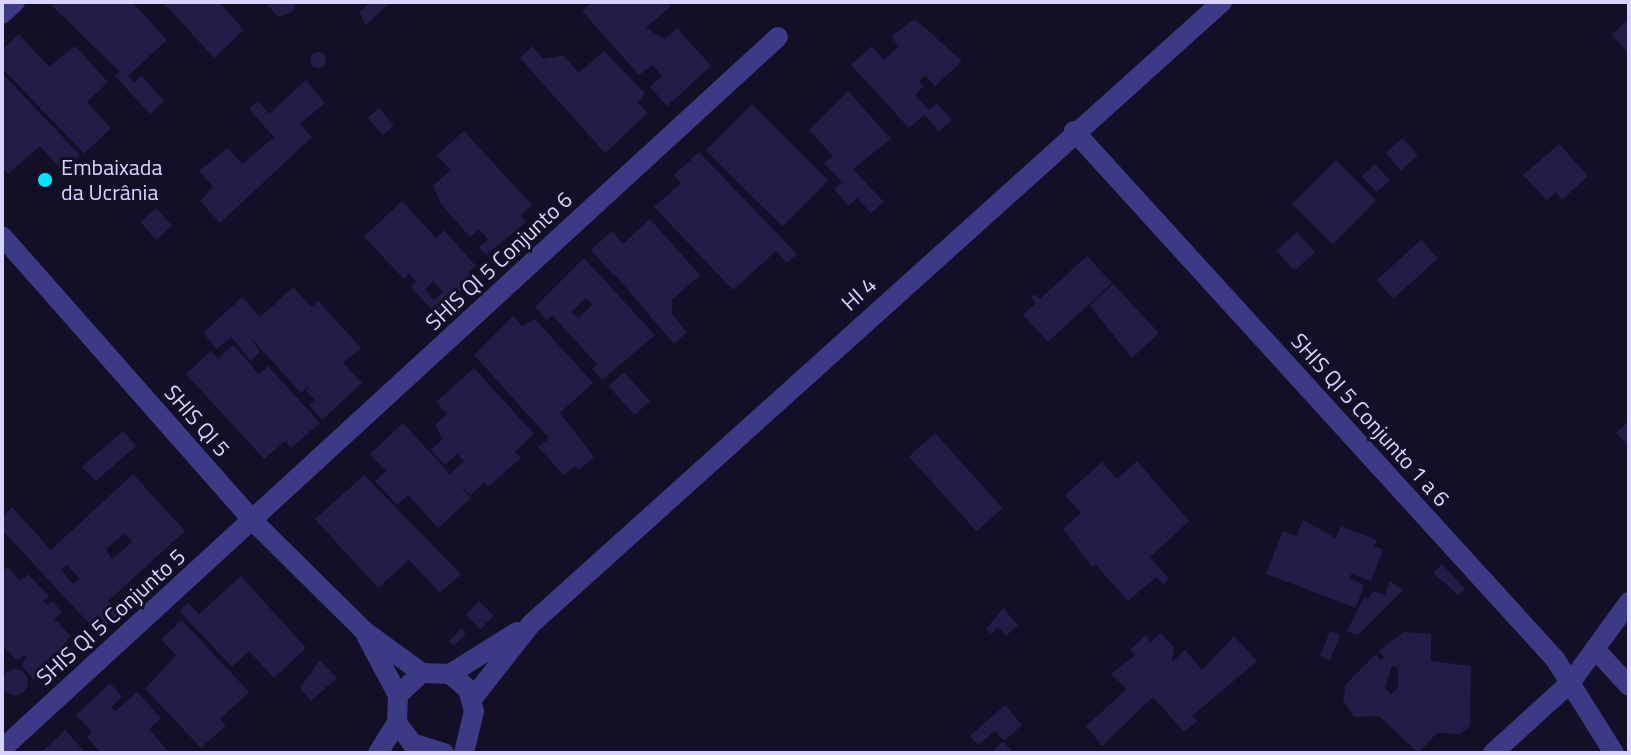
<!DOCTYPE html>
<meta charset="utf-8">
<style>
body{margin:0}
#map{position:relative;width:1631px;height:755px;overflow:hidden;background:#130f26;font-family:"Titillium Web",sans-serif}
div>[style]{position:absolute}
.building>*{inset:0;background:#241b47;transform-origin:0 0}
.round{border-radius:50%}
.minor>*{height:20px;margin:-10px;padding:0 10px;transform-origin:10px;border-radius:10px;background:#3d3a85}
.dots>*{width:22px;height:22px;translate:-50% -50%;box-sizing:border-box;border:4px solid #130f26;border-radius:50%}
span{translate:-50% -50%;white-space:nowrap;text-align:center;line-height:1.15;-webkit-text-stroke:6px #130f26;paint-order:stroke}
.poi-label{font-size:22px;color:#d9d4ff}
.left{translate:0 -50%;text-align:left}
.street-label{font-size:22px;color:#d9d4ff}
.frame{position:absolute;inset:0;border:4px solid #d9d4ff;pointer-events:none}
</style>
<div id="map">
<div class="building">
<i style="clip-path:polygon(56px 2px,131px 2px,138px 8px,167px 40px,128px 76px,134px 82px,141px 75px,164px 101px,150px 114px,115px 76px,120px 72px,52px 6px)"></i>
<i style="clip-path:polygon(163px 2px,219px 2px,244px 30px,214px 58px)"></i>
<i style="clip-path:polygon(265px 2px,297px 2px,292px 12px,278px 17px)"></i>
<i style="clip-path:polygon(370px 2px,391px 2px,365px 26px,360px 12px)"></i>
<i style="clip-path:polygon(592px 2px,667px 2px,671px 6px,646px 28px,665px 39px,677px 28px,711px 66px,667px 106px,650px 87px,662px 76px,652px 65px,639px 75px,582px 11px)"></i>
<i style="clip-path:polygon(915px 19px,962px 61px,935px 86px,925px 75px,919px 81px,924px 86px,915px 95px,929px 110px,937px 103px,952px 120px,939px 131px,924px 115px,909px 128px,851px 65px,872px 46px,884px 60px,899px 46px,891px 37px)"></i>
<i style="clip-path:polygon(1627px 20px,1629px 22px,1627px 52px,1612px 34px)"></i>
<i style="clip-path:polygon(19px 34px,49px 67px,75px 46px,108px 82px,87px 102px,111px 128px,84px 154px,2px 68px,2px 50px)"></i>
<i style="clip-path:polygon(532px 46px,543px 59px,563px 55px,579px 73px,604px 51px,645px 93px,638px 103px,648px 113px,605px 153px,520px 58px)"></i>
<i class="round" style="left:310px;top:52px;width:16px;height:16px"></i>
<i style="clip-path:polygon(2px 73px,80px 155px,62px 171px,40px 146px,8px 174px,2px 167px)"></i>
<i style="clip-path:polygon(306px 80px,325px 103px,300px 124px,312px 137px,220px 223px,200px 201px,213px 187px,199px 171px,228px 148px,242px 164px,274px 137px,249px 109px,258px 101px,269px 114px)"></i>
<i style="clip-path:polygon(848px 91px,891px 139px,853px 169px,884px 202px,871px 213px,857px 198px,849px 206px,834px 189px,842px 182px,824px 163px,833px 156px,809px 130px)"></i>
<i style="left:752px;top:104px;width:108px;height:65px;rotate:45deg"></i>
<i style="left:379px;top:108px;width:23px;height:15px;rotate:49deg"></i>
<i style="clip-path:polygon(464px 131px,532px 205px,521px 215px,526px 222px,486px 255px,479px 247px,488px 239px,479px 229px,470px 237px,441px 204px,433px 186px,451px 170px,437px 155px)"></i>
<i style="left:1403px;top:138px;width:23px;height:23px;rotate:49deg"></i>
<i style="clip-path:polygon(1559px 144px,1588px 176px,1562px 200px,1556px 192px,1547px 200px,1523px 175px)"></i>
<i style="clip-path:polygon(699px 152px,797px 254px,787px 263px,776px 251px,733px 290px,654px 207px,681px 183px,674px 175px)"></i>
<i style="left:1336px;top:160px;width:57px;height:62px;rotate:45deg"></i>
<i style="left:1375px;top:164px;width:22px;height:18px;rotate:47deg"></i>
<i style="clip-path:polygon(evenodd,402px 201px,436px 238px,444px 230px,476px 266px,468px 272px,474px 279px,436px 314px,411px 287px,416px 282px,409px 274px,404px 279px,364px 237px,402px 201px,433px 281px,443px 292px,434px 300px,425px 290px,433px 281px)"></i>
<i style="left:156px;top:208px;width:24px;height:21px;rotate:48deg"></i>
<i style="clip-path:polygon(650px 219px,700px 275px,672px 300px,672px 314px,687px 332px,674px 344px,616px 276px,622px 270px,614px 276px,591px 250px,612px 231px,623px 244px)"></i>
<i style="left:1297px;top:232px;width:27px;height:28px;rotate:48deg"></i>
<i style="left:1421px;top:240px;width:25px;height:60px;rotate:48deg"></i>
<i style="clip-path:polygon(1087px 256px,1112px 283px,1048px 342px,1023px 315px,1036px 303px,1031px 297px,1035px 294px,1040px 299px)"></i>
<i style="clip-path:polygon(evenodd,584px 258px,655px 335px,602px 380px,592px 369px,597px 364px,552px 315px,547px 320px,535px 307px,584px 258px,586px 298px,592px 305px,578px 318px,571px 312px,586px 298px)"></i>
<i style="clip-path:polygon(1113px 284px,1159px 333px,1132px 358px,1090px 306px)"></i>
<i style="clip-path:polygon(293px 287px,311px 307px,318px 301px,361px 348px,343px 363px,362px 383px,322px 420px,309px 405px,315px 400px,306px 391px,309px 385px,301px 393px,249px 336px,260px 352px,251px 361px,231px 337px,217px 349px,203px 333px,242px 297px,260px 317px)"></i>
<i style="clip-path:polygon(513px 316px,522px 326px,535px 319px,593px 383px,560px 413px,594px 457px,579px 470px,575px 466px,564px 475px,538px 447px,549px 438px,474px 355px)"></i>
<i style="clip-path:polygon(233px 345px,259px 374px,268px 366px,320px 423px,291px 448px,285px 441px,264px 459px,186px 374px,211px 351px,218px 359px)"></i>
<i style="clip-path:polygon(474px 368px,534px 434px,515px 452px,521px 458px,488px 487px,484px 482px,471px 495px,459px 485px,471px 498px,438px 528px,408px 495px,397px 505px,375px 481px,386px 471px,370px 454px,403px 423px,450px 474px,464px 461px,457px 454px,445px 465px,431px 450px,443px 439px,435px 425px,447px 414px,436px 402px)"></i>
<i style="left:624px;top:372px;width:39px;height:21px;rotate:48deg"></i>
<i style="clip-path:polygon(1629px 421px,1629px 447px,1616px 433px)"></i>
<i style="left:123px;top:431px;width:20px;height:54px;rotate:49deg"></i>
<i style="left:935px;top:433px;width:101px;height:35px;rotate:48deg"></i>
<i style="clip-path:polygon(1137px 461px,1189px 521px,1150px 557px,1169px 579px,1163px 585px,1156px 577px,1128px 601px,1095px 564px,1092px 567px,1063px 529px,1081px 513px,1065px 495px,1102px 462px,1117px 479px)"></i>
<i style="clip-path:polygon(evenodd,133px 474px,185px 531px,108px 601px,121px 612px,98px 633px,2px 530px,2px 517px,12px 507px,51px 550px,133px 474px,125px 533px,132px 542px,112px 559px,106px 549px,125px 533px,133px 474px,67px 565px,80px 579px,73px 584px,61px 570px,67px 565px)"></i>
<i style="clip-path:polygon(364px 475px,461px 574px,440px 593px,409px 560px,378px 588px,315px 519px)"></i>
<i style="clip-path:polygon(1303px 520px,1336px 538px,1341px 526px,1377px 540px,1374px 546px,1383px 550px,1371px 581px,1351px 574px,1350px 579px,1364px 585px,1356px 608px,1266px 574px,1283px 531px,1296px 536px)"></i>
<i style="clip-path:polygon(1442px 564px,1465px 589px,1458px 595px,1433px 573px)"></i>
<i style="clip-path:polygon(8px 567px,20px 581px,28px 574px,49px 596px,43px 601px,47px 605px,52px 601px,62px 612px,54px 619px,71px 636px,34px 680px,22px 666px,26px 655px,16px 660px,2px 645px,2px 572px)"></i>
<i style="clip-path:polygon(241px 576px,306px 648px,274px 678px,249px 651px,232px 667px,179px 611px,188px 603px,199px 614px)"></i>
<i style="clip-path:polygon(1390px 581px,1403px 590px,1358px 635px,1347px 631px,1364px 597px,1369px 599px,1373px 591px,1385px 595px)"></i>
<i style="left:479px;top:601px;width:21px;height:19px;rotate:45deg"></i>
<i style="clip-path:polygon(1003px 608px,1018px 625px,1006px 636px,998px 627px,991px 634px,986px 629px)"></i>
<i style="clip-path:polygon(182px 620px,249px 692px,220px 719px,226px 726px,201px 748px,145px 689px,176px 655px,161px 639px)"></i>
<i style="left:461px;top:629px;width:7px;height:17px;rotate:45deg"></i>
<i style="left:1330px;top:631px;width:11px;height:27px;rotate:22deg"></i>
<i style="clip-path:polygon(evenodd,1404px 632px,1431px 634px,1431px 661px,1471px 666px,1470px 726px,1460px 734px,1437px 733px,1418px 753px,1379px 716px,1354px 717px,1343px 700px,1346px 684px,1376px 654px,1380px 661px,1384px 657px,1378px 651px,1404px 632px,1392px 666px,1398px 667px,1398px 688px,1391px 694px,1385px 688px,1392px 666px)"></i>
<i style="clip-path:polygon(1161px 633px,1174px 648px,1172px 662px,1185px 650px,1202px 670px,1234px 636px,1257px 661px,1192px 716px,1197px 721px,1184px 732px,1153px 697px,1102px 746px,1086px 726px,1127px 689px,1111px 674px,1135px 655px,1130px 650px,1146px 635px,1151px 642px)"></i>
<i style="clip-path:polygon(320px 660px,337px 678px,311px 701px,300px 688px)"></i>
<i class="round" style="left:2px;top:669px;width:26px;height:26px"></i>
<i style="clip-path:polygon(110px 683px,122px 697px,111px 707px,116px 711px,137px 692px,161px 718px,149px 729px,170px 753px,101px 753px,87px 737px,92px 732px,76px 715px)"></i>
<i style="clip-path:polygon(1005px 705px,1022px 725px,1004px 741px,995px 731px,978px 745px,970px 736px)"></i>
<i style="clip-path:polygon(65px 730px,86px 753px,41px 753px)"></i>
<i style="clip-path:polygon(1003px 741px,1014px 753px,990px 753px)"></i>
</div>
<div class="minor">
<i style="left:2px;top:14px;width:18px;rotate:-43deg"></i>
<i style="left:1074px;top:131px;width:714px;rotate:47.67deg"></i>
<i style="left:1555px;top:659px;width:111px;rotate:57.9deg"></i>
<i style="left:2px;top:236px;width:378px;rotate:48.6deg"></i>
<i style="left:252px;top:520px;width:156px;rotate:44.7deg"></i>
<i style="left:363px;top:630px;width:73px;rotate:36.1deg"></i>
<i style="left:367px;top:637px;width:66px;rotate:61.9deg"></i>
<i style="left:1595px;top:649px;width:50px;rotate:47.4deg"></i>
<i style="left:450px;top:674px;width:79px;rotate:-32.1deg"></i>
<i style="left:472px;top:699px;width:95px;rotate:-51.8deg"></i>
<i style="left:531px;top:624px;width:930px;rotate:-41.99deg"></i>
<i style="left:2px;top:749px;width:1053px;rotate:-42.54deg"></i>
<i style="left:378px;top:753px;width:36px;rotate:-58deg"></i>
<i style="left:444px;top:753px;width:34px;rotate:-163deg"></i>
<i style="left:412px;top:743px;width:25px;rotate:-127deg"></i>
<i style="left:397px;top:723px;width:28px;rotate:-88deg"></i>
<i style="left:398px;top:695px;width:33px;rotate:-43deg"></i>
<i style="left:422px;top:673px;width:28px;rotate:2deg"></i>
<i style="left:450px;top:674px;width:23px;rotate:40deg"></i>
<i style="left:468px;top:689px;width:23px;rotate:75deg"></i>
<i style="left:474px;top:711px;width:43px;rotate:103.4deg"></i>
<i style="left:1493px;top:753px;width:105px;rotate:-42.3deg"></i>
<i style="left:1571px;top:682px;width:99px;rotate:-54.1deg"></i>
</div>
<div class="dots">
<i style="left:45px;top:180px;background:#00e5ff"></i>
</div>
<div class="poi-label">
<span class="left" style="left:61px;top:180px">Embaixada<br>da Ucrânia</span>
</div>
<div class="street-label">
<span style="left:499px;top:261px;rotate:-43deg">SHIS QI 5 Conjunto 6</span>
<span style="left:859px;top:294px;rotate:-42deg">HI 4</span>
<span style="left:1370px;top:420px;rotate:48deg">SHIS QI 5 Conjunto 1 a 6</span>
<span style="left:197px;top:421px;rotate:49deg">SHIS QI 5</span>
<span style="left:111px;top:617px;rotate:-42deg">SHIS QI 5 Conjunto 5</span>
</div>
<div class="frame"></div>
</div>
